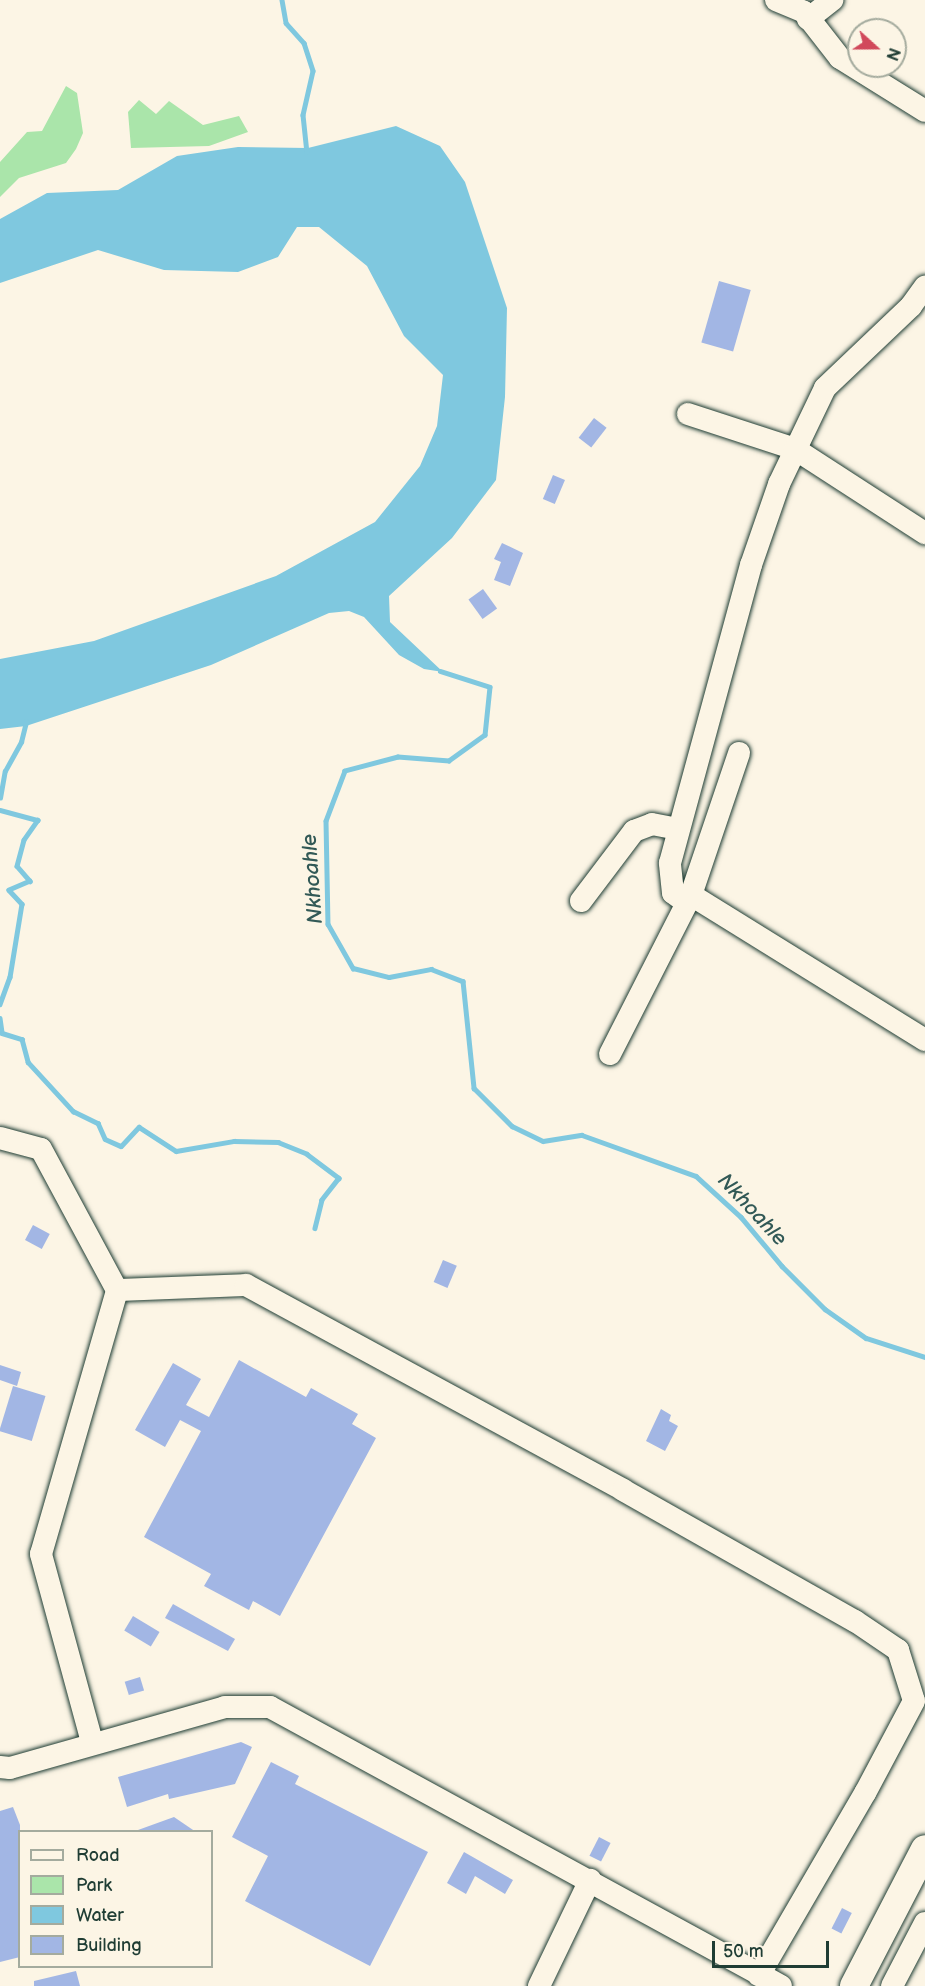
<!DOCTYPE html>
<style>
body{margin:0}
#map{position:relative;width:925px;height:1986px;overflow:hidden;background:#fcf5e5;font-family:"Balsamiq Sans",sans-serif}
div>[style]{position:absolute}
.green>*{inset:0;background:#aae5aa}
.water>*{inset:0;background:#7fc8df}
.stream>*{height:4.5px;margin:-2.25px;padding:0 2.25px;transform-origin:2.25px;border-radius:2.25px;background:#7fc8df}
.building>*{inset:0;background:#a2b6e4;transform-origin:0 0}
.roads{filter:drop-shadow(0 0 2px #1f3d34) drop-shadow(0 0 2px #1f3d34)}
.minor>*{height:22px;margin:-11px;padding:0 11px;transform-origin:11px;border-radius:11px;background:#fcf5e5}
.major>*{height:28px;margin:-14px;padding:0 14px;transform-origin:14px;border-radius:14px;background:#fcf5e5}
span{translate:-50% -50%;white-space:nowrap;text-align:center;line-height:1.15;-webkit-text-stroke:4.5px #fcf5e5;paint-order:stroke}
.water-label{font-size:21px;color:#325956;font-style:italic}
.legend{position:absolute;left:18px;top:1830px;width:195px;height:138px;box-sizing:border-box;background:#fcf5e5;border:2px solid #a4ab9e;margin:0;padding:8px 10px;list-style:none;font-size:18px;color:#1f3d34}
.legend li{display:flex;align-items:center;gap:12px;height:30px}
.legend b{width:30px;border:2px solid #a4ab9e}
.north{position:absolute;left:847px;top:18px;width:60px;height:60px;box-sizing:border-box;background:#fcf5e5;border:2px solid #a4ab9e;border-radius:50%;rotate:111deg;font-size:16px;font-weight:700;line-height:24px;text-align:center;color:#1f3d34}
.north::after{content:'';display:block;margin:auto;width:21px;height:27px;background:#d1495b;clip-path:polygon(50% 0,100% 100%,50% 72%,0 100%)}
.scale{position:absolute;left:712px;top:1941px;width:117px;height:27px;box-sizing:border-box;border:3px solid #1f3d34;border-top:0;padding-left:8px;font-size:18px;line-height:21px;white-space:nowrap;color:#1f3d34;-webkit-text-stroke:4px #fcf5e5;paint-order:stroke}
</style>
<div id="map">
<div class="green">
<i style="clip-path:polygon(66px 86px,77px 93px,83px 133px,76px 149px,66px 163px,19px 178px,0 197px,0 162px,27px 132px,42px 131px)"></i>
<i style="clip-path:polygon(139px 100px,156px 114px,169px 101px,203px 125px,239px 116px,248px 132px,209px 146px,131px 148px,128px 112px)"></i>
</div>
<div class="water">
<i style="clip-path:polygon(396px 126px,440px 146px,465px 182px,507px 308px,505px 397px,496px 480px,452px 538px,389px 596px,390px 622px,443px 672px,424px 669px,399px 655px,364px 617px,349px 611px,329px 613px,211px 665px,26px 726px,0 729px,0 659px,94px 641px,276px 576px,375px 522px,420px 466px,437px 426px,443px 375px,404px 336px,367px 266px,319px 227px,297px 227px,278px 257px,238px 272px,164px 270px,98px 250px,0 283px,0 219px,47px 193px,118px 190px,177px 156px,238px 147px,308px 148px)"></i>
</div>
<div class="stream">
<i style="left:282px;top:0;width:23px;rotate:80deg"></i>
<i style="left:286px;top:23px;width:27px;rotate:48deg"></i>
<i style="left:304px;top:43px;width:29px;rotate:72deg"></i>
<i style="left:313px;top:71px;width:45px;rotate:102.8deg"></i>
<i style="left:303px;top:115px;width:37px;rotate:84deg"></i>
<i style="left:440px;top:671px;width:52px;rotate:17.7deg"></i>
<i style="left:490px;top:687px;width:48px;rotate:95.9deg"></i>
<i style="left:485px;top:735px;width:44px;rotate:144.2deg"></i>
<i style="left:449px;top:761px;width:51px;rotate:-175.5deg"></i>
<i style="left:398px;top:757px;width:55px;rotate:165.2deg"></i>
<i style="left:345px;top:771px;width:53px;rotate:110.8deg"></i>
<i style="left:326px;top:821px;width:103px;rotate:88.9deg"></i>
<i style="left:328px;top:924px;width:51px;rotate:60.4deg"></i>
<i style="left:353px;top:968px;width:37px;rotate:14deg"></i>
<i style="left:389px;top:977px;width:43px;rotate:-10.8deg"></i>
<i style="left:431px;top:969px;width:34px;rotate:21deg"></i>
<i style="left:463px;top:981px;width:108px;rotate:84.1deg"></i>
<i style="left:474px;top:1088px;width:54px;rotate:45deg"></i>
<i style="left:512px;top:1126px;width:34px;rotate:26deg"></i>
<i style="left:543px;top:1141px;width:39px;rotate:-9deg"></i>
<i style="left:582px;top:1135px;width:121px;rotate:19.8deg"></i>
<i style="left:696px;top:1176px;width:61px;rotate:42.3deg"></i>
<i style="left:741px;top:1217px;width:64px;rotate:50.1deg"></i>
<i style="left:782px;top:1266px;width:61px;rotate:45deg"></i>
<i style="left:825px;top:1309px;width:50px;rotate:35.3deg"></i>
<i style="left:866px;top:1338px;width:62px;rotate:17.9deg"></i>
<i style="left:0;top:798px;width:27px;rotate:-80deg"></i>
<i style="left:5px;top:771px;width:33px;rotate:-61deg"></i>
<i style="left:21px;top:742px;width:21px;rotate:-76deg"></i>
<i style="left:0;top:810px;width:39px;rotate:15deg"></i>
<i style="left:38px;top:820px;width:24px;rotate:125deg"></i>
<i style="left:24px;top:840px;width:27px;rotate:105deg"></i>
<i style="left:17px;top:866px;width:20px;rotate:49deg"></i>
<i style="left:30px;top:881px;width:23px;rotate:157deg"></i>
<i style="left:9px;top:890px;width:19px;rotate:47deg"></i>
<i style="left:22px;top:904px;width:74px;rotate:99.3deg"></i>
<i style="left:10px;top:977px;width:29px;rotate:110deg"></i>
<i style="left:0;top:1018px;width:15px;rotate:82deg"></i>
<i style="left:2px;top:1033px;width:21px;rotate:17deg"></i>
<i style="left:22px;top:1039px;width:24px;rotate:75deg"></i>
<i style="left:28px;top:1062px;width:67px;rotate:47.4deg"></i>
<i style="left:73px;top:1111px;width:28px;rotate:26deg"></i>
<i style="left:98px;top:1123px;width:17px;rotate:66deg"></i>
<i style="left:105px;top:1139px;width:17px;rotate:24deg"></i>
<i style="left:121px;top:1146px;width:26px;rotate:-47deg"></i>
<i style="left:139px;top:1127px;width:44px;rotate:33deg"></i>
<i style="left:176px;top:1151px;width:59px;rotate:-9.8deg"></i>
<i style="left:234px;top:1141px;width:44px;rotate:1.3deg"></i>
<i style="left:278px;top:1142px;width:31px;rotate:22deg"></i>
<i style="left:307px;top:1154px;width:40px;rotate:37deg"></i>
<i style="left:339px;top:1178px;width:28px;rotate:128deg"></i>
<i style="left:322px;top:1200px;width:29px;rotate:104deg"></i>
</div>
<div class="building">
<i style="left:719px;top:281px;width:33px;height:64px;rotate:16deg"></i>
<i style="left:594px;top:418px;width:16px;height:25px;rotate:38deg"></i>
<i style="left:553px;top:475px;width:13px;height:26px;rotate:23deg"></i>
<i style="clip-path:polygon(502px 543px,523px 553px,510px 586px,494px 580px,501px 562px,494px 559px)"></i>
<i style="left:483px;top:589px;width:24px;height:18px;rotate:54deg"></i>
<i style="left:33px;top:1225px;width:19px;height:17px;rotate:28deg"></i>
<i style="left:443px;top:1260px;width:15px;height:24px;rotate:23deg"></i>
<i style="clip-path:polygon(239px 1360px,306px 1397px,311px 1388px,358px 1414px,352px 1424px,376px 1438px,280px 1616px,253px 1601px,249px 1610px,204px 1586px,211px 1574px,144px 1537px,201px 1431px,180px 1420px,165px 1447px,135px 1430px,173px 1363px,201px 1379px,186px 1405px,209px 1417px)"></i>
<i style="clip-path:polygon(0 1365px,21px 1372px,17px 1386px,0 1380px)"></i>
<i style="left:13px;top:1386px;width:34px;height:47px;rotate:17deg"></i>
<i style="clip-path:polygon(661px 1409px,671px 1415px,669px 1421px,678px 1426px,665px 1451px,646px 1441px)"></i>
<i style="clip-path:polygon(173px 1604px,235px 1639px,228px 1651px,165px 1618px)"></i>
<i style="left:133px;top:1616px;width:31px;height:17px;rotate:31deg"></i>
<i style="left:140px;top:1677px;width:14px;height:16px;rotate:73deg"></i>
<i style="clip-path:polygon(241px 1742px,252px 1747px,235px 1784px,169px 1799px,168px 1794px,127px 1807px,118px 1777px)"></i>
<i style="clip-path:polygon(271px 1762px,299px 1776px,295px 1784px,428px 1852px,370px 1966px,245px 1901px,268px 1856px,232px 1837px)"></i>
<i style="clip-path:polygon(13px 1807px,20px 1825px,20px 1957px,0 1962px,0 1811px)"></i>
<i style="clip-path:polygon(174px 1817px,196px 1832px,139px 1832px,138px 1830px)"></i>
<i style="left:599px;top:1837px;width:13px;height:21px;rotate:27deg"></i>
<i style="clip-path:polygon(464px 1852px,513px 1880px,505px 1894px,475px 1876px,466px 1894px,447px 1883px)"></i>
<i style="left:842px;top:1908px;width:11px;height:23px;rotate:27deg"></i>
<i style="clip-path:polygon(76px 1971px,80px 1986px,34px 1986px,34px 1981px)"></i>
</div>
<div class="roads">
<div class="minor">
<i style="left:776px;top:0;width:30px;rotate:23deg"></i>
<i style="left:804px;top:12px;width:58px;rotate:52deg"></i>
<i style="left:840px;top:58px;width:100px;rotate:31.9deg"></i>
<i style="left:808px;top:19px;width:31px;rotate:-38deg"></i>
<i style="left:688px;top:414px;width:113px;rotate:18.1deg"></i>
<i style="left:795px;top:449px;width:155px;rotate:32.9deg"></i>
<i style="left:691px;top:895px;width:275px;rotate:31.8deg"></i>
<i style="left:581px;top:901px;width:88px;rotate:-52.9deg"></i>
<i style="left:634px;top:831px;width:19px;rotate:-21deg"></i>
<i style="left:652px;top:824px;width:25px;rotate:11deg"></i>
<i style="left:687px;top:903px;width:17px;rotate:-144deg"></i>
<i style="left:673px;top:893px;width:30px;rotate:-96deg"></i>
<i style="left:670px;top:863px;width:309px;rotate:-74.8deg"></i>
<i style="left:751px;top:565px;width:86px;rotate:-70.9deg"></i>
<i style="left:779px;top:484px;width:106px;rotate:-64.4deg"></i>
<i style="left:825px;top:388px;width:119px;rotate:-43.6deg"></i>
<i style="left:911px;top:306px;width:24px;rotate:-54deg"></i>
<i style="left:610px;top:1054px;width:178px;rotate:-63deg"></i>
<i style="left:691px;top:895px;width:150px;rotate:-71.3deg"></i>
<i style="left:0;top:1138px;width:42px;rotate:15deg"></i>
<i style="left:41px;top:1149px;width:160px;rotate:61.7deg"></i>
<i style="left:117px;top:1290px;width:129px;rotate:-2.2deg"></i>
<i style="left:246px;top:1285px;width:429px;rotate:28.5deg"></i>
<i style="left:623px;top:1490px;width:266px;rotate:29.5deg"></i>
<i style="left:855px;top:1621px;width:52px;rotate:34deg"></i>
<i style="left:898px;top:1650px;width:53px;rotate:72.6deg"></i>
<i style="left:914px;top:1701px;width:104px;rotate:118deg"></i>
<i style="left:865px;top:1793px;width:211px;rotate:120.2deg"></i>
<i style="left:92px;top:1742px;width:195px;rotate:-105.2deg"></i>
<i style="left:41px;top:1554px;width:275px;rotate:-73.9deg"></i>
<i style="left:0;top:1767px;width:10px;rotate:6deg"></i>
<i style="left:10px;top:1768px;width:223px;rotate:-15.8deg"></i>
<i style="left:225px;top:1707px;width:45px"></i>
<i style="left:270px;top:1707px;width:582px;rotate:28.63deg"></i>
<i style="left:539px;top:1986px;width:118px;rotate:-64.3deg"></i>
<i style="left:892px;top:1986px;width:71px;rotate:-62.4deg"></i>
</div>
<div class="major">
<i style="left:854px;top:1986px;width:154px;rotate:-62.6deg"></i>
</div>
</div>
<div class="water-label">
<span style="left:313px;top:879px;rotate:-94deg">Nkhoahle</span>
<span style="left:752px;top:1210px;rotate:47deg">Nkhoahle</span>
</div>
<ul class="legend">
<li><b style="height:8px;background:#fcf5e5"></b>Road</li>
<li><b style="height:16px;background:#aae5aa"></b>Park</li>
<li><b style="height:16px;background:#7fc8df"></b>Water</li>
<li><b style="height:16px;background:#a2b6e4"></b>Building</li>
</ul>
<div class="north">N</div>
<div class="scale">50 m</div>
</div>
